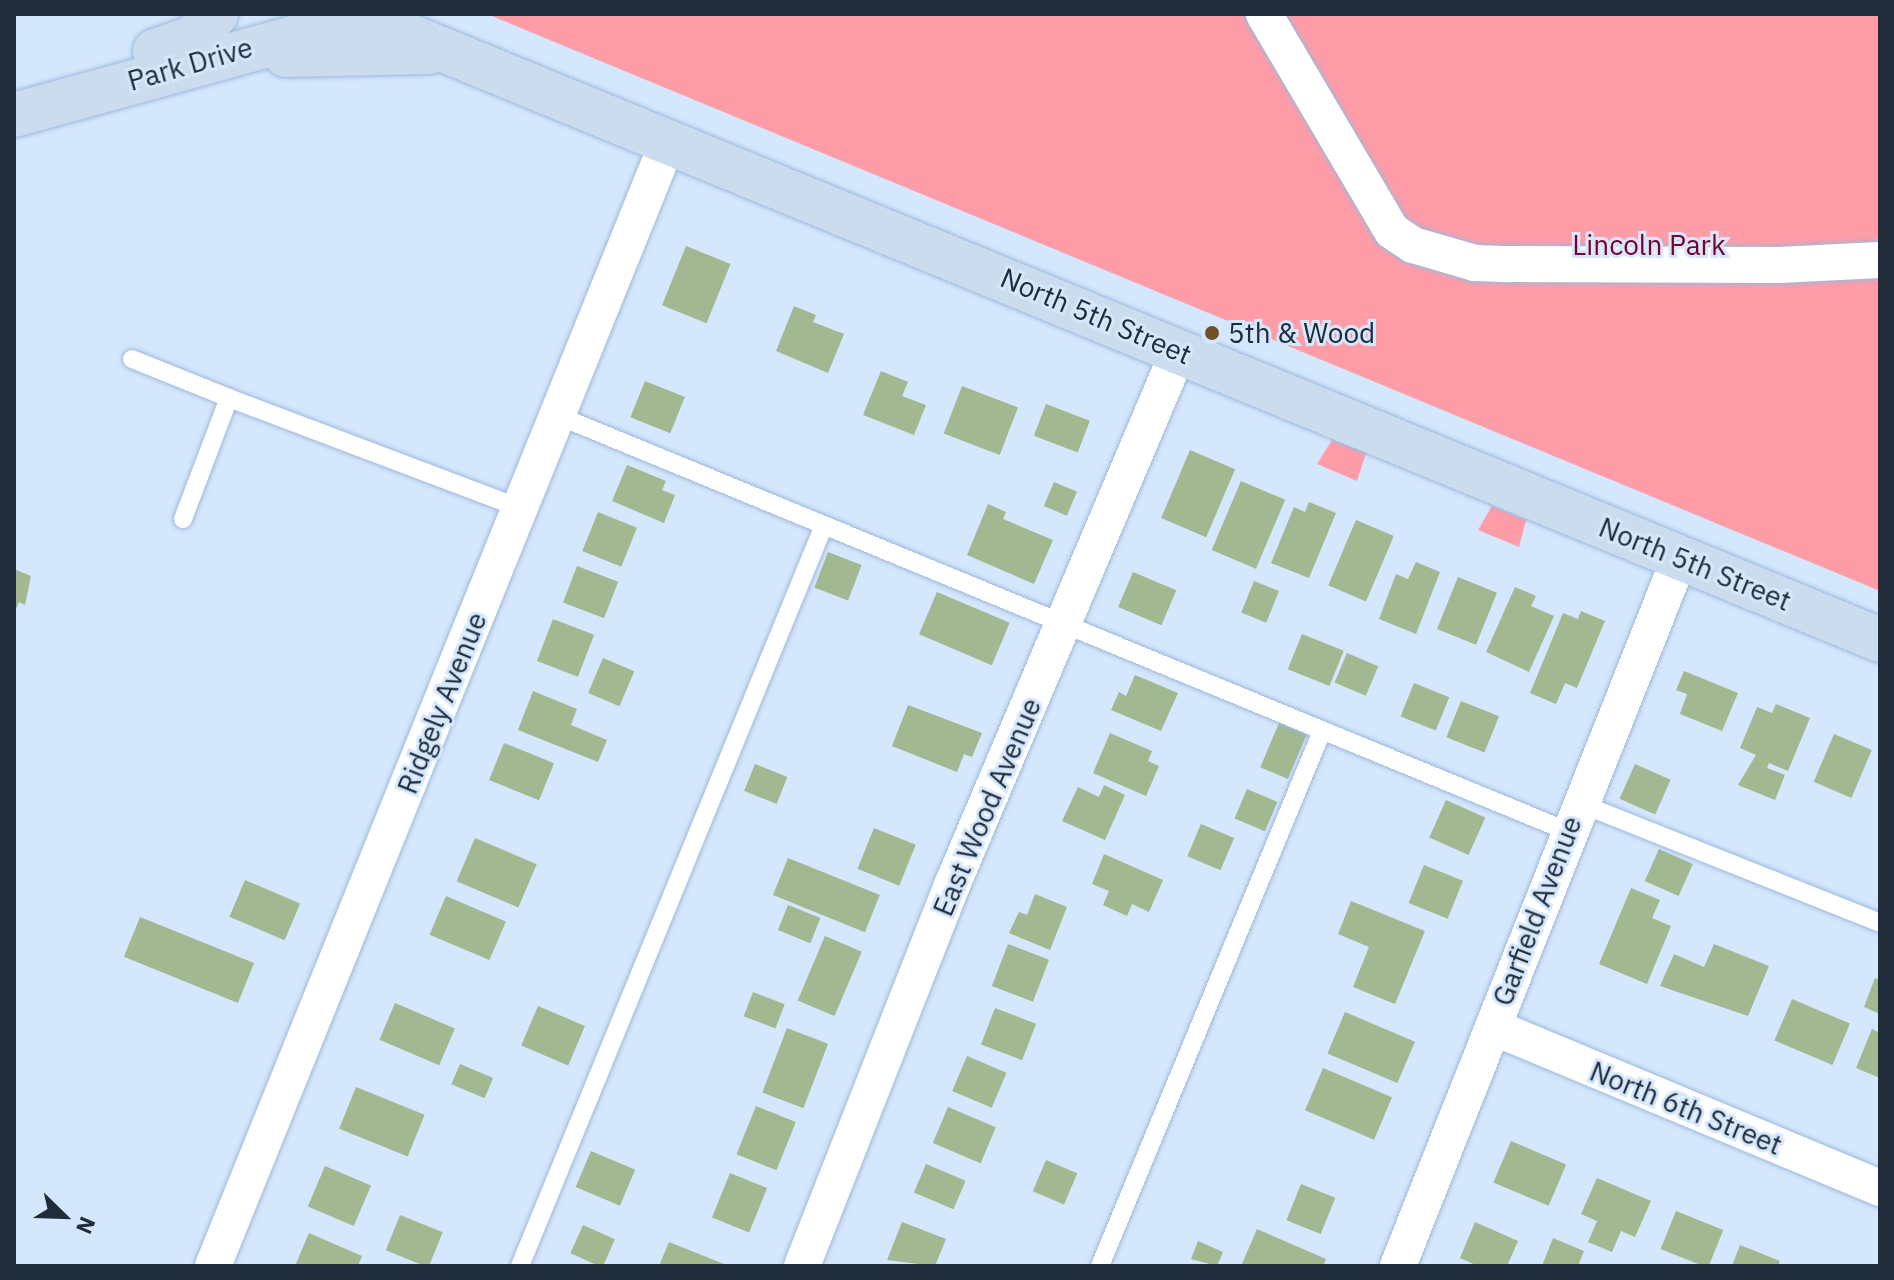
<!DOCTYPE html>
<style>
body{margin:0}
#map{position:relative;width:1894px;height:1280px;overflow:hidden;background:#d5e7fd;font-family:"IBM Plex Sans",sans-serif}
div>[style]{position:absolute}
.green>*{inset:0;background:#fe9ca8}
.building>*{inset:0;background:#a1b891;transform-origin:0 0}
.roads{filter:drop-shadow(0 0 2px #9bb9dc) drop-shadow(0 0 2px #9bb9dc)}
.service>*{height:18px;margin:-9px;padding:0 9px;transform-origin:9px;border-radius:9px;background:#fff}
.minor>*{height:36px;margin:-18px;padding:0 18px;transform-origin:18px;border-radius:18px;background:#fff}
.secondary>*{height:44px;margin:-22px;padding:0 22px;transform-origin:22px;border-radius:22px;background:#cbdcef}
.dots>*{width:22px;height:22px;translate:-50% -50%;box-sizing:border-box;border:4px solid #d5e7fd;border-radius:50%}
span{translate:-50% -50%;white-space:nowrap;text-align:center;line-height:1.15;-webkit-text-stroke:6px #d5e7fd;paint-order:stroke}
.street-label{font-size:28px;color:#202c39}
.park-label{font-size:28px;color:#7a002a}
.poi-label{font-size:28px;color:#202c39}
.left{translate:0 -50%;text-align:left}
.frame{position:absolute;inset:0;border:16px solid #202c39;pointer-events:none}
.north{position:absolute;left:24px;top:1176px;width:80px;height:80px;-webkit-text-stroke:6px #d5e7fd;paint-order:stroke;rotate:113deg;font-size:22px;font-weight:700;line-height:32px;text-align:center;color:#202c39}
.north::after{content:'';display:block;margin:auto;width:28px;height:36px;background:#202c39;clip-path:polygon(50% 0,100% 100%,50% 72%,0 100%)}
</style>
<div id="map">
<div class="green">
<i style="clip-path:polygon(487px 14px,1880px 14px,1880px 591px,1510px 438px)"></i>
<i style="clip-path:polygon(1332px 440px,1366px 453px,1357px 481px,1317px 464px)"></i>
<i style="clip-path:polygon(1492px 506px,1526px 520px,1519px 547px,1478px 530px)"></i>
</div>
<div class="building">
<i style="left:686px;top:246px;width:48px;height:64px;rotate:22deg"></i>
<i style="clip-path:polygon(794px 306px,816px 315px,813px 322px,844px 334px,828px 373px,776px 351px)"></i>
<i style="clip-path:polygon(881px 371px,908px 382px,902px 396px,926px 405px,914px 435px,863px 415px)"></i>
<i style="left:645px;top:381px;width:43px;height:39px;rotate:22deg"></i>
<i style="left:962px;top:386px;width:60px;height:51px;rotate:21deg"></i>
<i style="left:1046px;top:404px;width:47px;height:34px;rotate:21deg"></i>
<i style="left:1190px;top:450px;width:49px;height:74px;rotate:23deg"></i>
<i style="clip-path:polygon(627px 465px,666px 481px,662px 490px,675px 495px,664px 523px,612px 501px)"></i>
<i style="left:1241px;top:481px;width:48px;height:75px;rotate:23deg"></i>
<i style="left:1054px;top:482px;width:25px;height:26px;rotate:23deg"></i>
<i style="clip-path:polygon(1309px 502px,1336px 513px,1309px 578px,1271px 563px,1294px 507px,1305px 512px)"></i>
<i style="clip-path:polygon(988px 504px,1006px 512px,1003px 519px,1053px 540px,1034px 584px,967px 555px)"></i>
<i style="left:598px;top:512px;width:42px;height:42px;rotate:22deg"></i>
<i style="left:1356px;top:520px;width:41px;height:71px;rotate:23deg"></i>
<i style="left:828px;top:552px;width:36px;height:38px;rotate:21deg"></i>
<i style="clip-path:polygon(1416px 562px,1440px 572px,1416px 634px,1379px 619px,1396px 574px,1408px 579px)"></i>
<i style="left:577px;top:566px;width:44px;height:39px;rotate:21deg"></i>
<i style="clip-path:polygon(14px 569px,31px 576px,25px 605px,19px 602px,14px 614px)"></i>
<i style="left:1133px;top:572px;width:47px;height:38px;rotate:23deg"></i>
<i style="left:1458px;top:577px;width:42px;height:56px;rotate:22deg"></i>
<i style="left:1254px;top:581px;width:27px;height:34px;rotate:22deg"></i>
<i style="clip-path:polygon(1515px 587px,1536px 596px,1531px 606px,1554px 616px,1529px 672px,1486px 652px)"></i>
<i style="left:937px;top:592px;width:79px;height:46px;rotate:23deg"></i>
<i style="clip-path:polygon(1581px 611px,1605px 621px,1577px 688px,1565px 683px,1556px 704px,1530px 693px,1563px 613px,1578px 619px)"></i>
<i style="left:553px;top:619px;width:44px;height:45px;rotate:21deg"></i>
<i style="left:1302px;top:634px;width:45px;height:38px;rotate:22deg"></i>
<i style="left:1347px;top:653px;width:34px;height:32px;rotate:23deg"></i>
<i style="left:603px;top:658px;width:34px;height:38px;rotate:23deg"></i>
<i style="clip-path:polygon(1684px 671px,1738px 693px,1722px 731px,1680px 714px,1687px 694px,1676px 690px)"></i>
<i style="clip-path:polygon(1135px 675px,1178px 693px,1161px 731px,1111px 710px,1119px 692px,1126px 696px)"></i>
<i style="left:1414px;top:683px;width:38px;height:36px;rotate:22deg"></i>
<i style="clip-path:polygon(533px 691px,577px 709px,571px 725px,607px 740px,598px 762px,518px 730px)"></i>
<i style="left:1461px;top:701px;width:41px;height:39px;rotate:22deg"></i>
<i style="clip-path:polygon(1776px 704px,1810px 718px,1788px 771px,1769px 763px,1767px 768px,1785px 775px,1775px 800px,1738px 785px,1756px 755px,1740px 748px,1757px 707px,1772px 713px)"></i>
<i style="clip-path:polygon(908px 705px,982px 733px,972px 757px,964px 754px,957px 772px,892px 746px)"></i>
<i style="left:1279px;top:723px;width:30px;height:48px;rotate:23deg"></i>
<i style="clip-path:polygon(1110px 733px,1152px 751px,1148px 761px,1159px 766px,1146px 796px,1093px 773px)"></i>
<i style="left:1834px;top:734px;width:41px;height:52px;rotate:23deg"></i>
<i style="left:504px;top:743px;width:54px;height:40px;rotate:22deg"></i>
<i style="left:755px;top:764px;width:35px;height:29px;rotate:22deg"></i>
<i style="left:1635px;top:764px;width:39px;height:38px;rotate:24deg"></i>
<i style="clip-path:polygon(1104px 785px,1125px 795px,1105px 840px,1062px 821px,1078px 787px,1099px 797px)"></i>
<i style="left:1247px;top:789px;width:33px;height:32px;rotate:23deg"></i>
<i style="left:1446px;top:800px;width:43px;height:41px;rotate:24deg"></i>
<i style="left:1201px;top:824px;width:36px;height:35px;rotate:23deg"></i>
<i style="left:874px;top:828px;width:45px;height:44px;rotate:22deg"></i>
<i style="left:475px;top:838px;width:67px;height:47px;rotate:23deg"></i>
<i style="left:1659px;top:849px;width:37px;height:35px;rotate:24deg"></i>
<i style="clip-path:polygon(1104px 854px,1163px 880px,1149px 912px,1132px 904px,1127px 916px,1103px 905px,1109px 891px,1092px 884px)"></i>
<i style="left:788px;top:858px;width:99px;height:40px;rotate:22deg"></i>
<i style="left:1424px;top:865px;width:42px;height:41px;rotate:22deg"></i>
<i style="left:245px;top:880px;width:60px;height:40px;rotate:23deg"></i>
<i style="clip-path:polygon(1631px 888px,1660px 900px,1652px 918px,1671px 926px,1647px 984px,1599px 964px)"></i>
<i style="clip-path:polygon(1035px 894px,1067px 907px,1050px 950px,1009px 933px,1019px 912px,1027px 915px)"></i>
<i style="left:446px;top:896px;width:65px;height:42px;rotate:23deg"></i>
<i style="clip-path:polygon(1351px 901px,1425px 931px,1395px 1004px,1353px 987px,1369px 947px,1338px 934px)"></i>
<i style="left:788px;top:905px;width:35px;height:27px;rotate:22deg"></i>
<i style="left:140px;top:917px;width:123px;height:43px;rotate:22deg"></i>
<i style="left:825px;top:936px;width:40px;height:70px;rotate:23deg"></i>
<i style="left:1008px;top:944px;width:44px;height:45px;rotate:21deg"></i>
<i style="clip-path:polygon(1714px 944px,1769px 966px,1748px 1016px,1660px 986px,1674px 954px,1704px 967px)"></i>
<i style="clip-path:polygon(1875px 978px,1880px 980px,1880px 1014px,1864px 1007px)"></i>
<i style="left:753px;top:992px;width:34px;height:26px;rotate:21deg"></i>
<i style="left:1792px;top:999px;width:63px;height:45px;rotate:23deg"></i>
<i style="left:395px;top:1003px;width:65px;height:40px;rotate:23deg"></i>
<i style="left:538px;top:1006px;width:51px;height:43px;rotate:23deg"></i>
<i style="left:995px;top:1008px;width:44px;height:39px;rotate:21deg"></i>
<i style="left:1345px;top:1012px;width:76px;height:45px;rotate:23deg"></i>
<i style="left:787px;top:1028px;width:44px;height:69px;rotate:21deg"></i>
<i style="clip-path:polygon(1872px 1029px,1880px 1033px,1880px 1078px,1856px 1068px)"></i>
<i style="left:967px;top:1056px;width:43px;height:38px;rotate:23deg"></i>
<i style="left:460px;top:1064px;width:36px;height:22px;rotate:23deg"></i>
<i style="left:1323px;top:1068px;width:75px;height:46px;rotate:23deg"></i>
<i style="left:356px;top:1087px;width:74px;height:45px;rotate:22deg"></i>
<i style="left:756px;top:1106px;width:43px;height:52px;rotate:22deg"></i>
<i style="left:948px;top:1107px;width:52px;height:39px;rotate:23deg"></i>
<i style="left:1511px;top:1141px;width:60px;height:45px;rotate:23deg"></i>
<i style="left:591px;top:1151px;width:48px;height:39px;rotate:23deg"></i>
<i style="left:1046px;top:1160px;width:34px;height:34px;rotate:23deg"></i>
<i style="left:926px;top:1164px;width:43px;height:31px;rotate:23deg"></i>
<i style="left:325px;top:1166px;width:50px;height:44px;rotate:23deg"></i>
<i style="left:730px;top:1173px;width:40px;height:48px;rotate:22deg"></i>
<i style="clip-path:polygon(1597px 1178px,1651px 1201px,1635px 1237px,1621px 1231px,1612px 1252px,1588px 1242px,1597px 1221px,1581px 1214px)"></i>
<i style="left:1301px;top:1184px;width:37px;height:39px;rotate:22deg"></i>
<i style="left:1676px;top:1211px;width:51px;height:41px;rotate:22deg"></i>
<i style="left:400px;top:1215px;width:46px;height:38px;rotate:22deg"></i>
<i style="clip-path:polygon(902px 1222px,946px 1239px,935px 1266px,887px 1260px)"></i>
<i style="clip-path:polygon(1475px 1222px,1518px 1241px,1507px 1266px,1478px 1266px,1460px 1258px)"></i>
<i style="left:583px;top:1225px;width:35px;height:31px;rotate:24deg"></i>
<i style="clip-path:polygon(1257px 1229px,1326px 1259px,1323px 1266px,1241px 1266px)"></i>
<i style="clip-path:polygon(309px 1233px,362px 1256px,358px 1266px,295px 1266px)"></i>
<i style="clip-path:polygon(1553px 1238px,1584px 1251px,1578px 1266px,1542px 1266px)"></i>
<i style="clip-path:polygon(1198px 1241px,1223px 1252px,1217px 1266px,1191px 1259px)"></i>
<i style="clip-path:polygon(669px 1242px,729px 1266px,659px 1266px)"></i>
<i style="clip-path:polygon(1740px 1245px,1780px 1261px,1778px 1266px,1732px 1266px)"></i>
</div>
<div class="roads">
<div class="service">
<i style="left:132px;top:359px;width:105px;rotate:21.9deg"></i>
<i style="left:559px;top:416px;width:1090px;rotate:22.38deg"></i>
<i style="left:183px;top:519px;width:129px;rotate:-69.2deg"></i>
<i style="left:229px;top:398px;width:313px;rotate:20.7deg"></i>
<i style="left:1579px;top:803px;width:324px;rotate:21.7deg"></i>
<i style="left:520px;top:1266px;width:801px;rotate:-67.69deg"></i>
<i style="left:1100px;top:1266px;width:579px;rotate:-67.46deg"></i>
</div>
<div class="minor">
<i style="left:1264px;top:14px;width:252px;rotate:59.5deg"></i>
<i style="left:1392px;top:231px;width:25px;rotate:34deg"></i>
<i style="left:1413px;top:245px;width:65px;rotate:16.2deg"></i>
<i style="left:1475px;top:263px;width:34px;rotate:2deg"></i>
<i style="left:1509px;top:264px;width:270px;rotate:0.2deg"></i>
<i style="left:1779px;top:265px;width:101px;rotate:-2.8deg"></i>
<i style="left:1493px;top:1027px;width:419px;rotate:22.6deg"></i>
<i style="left:213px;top:1266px;width:1216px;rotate:-67.97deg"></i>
<i style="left:802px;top:1266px;width:412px;rotate:-68.5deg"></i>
<i style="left:953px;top:883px;width:579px;rotate:-67.02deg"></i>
<i style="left:1398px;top:1266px;width:763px;rotate:-68.31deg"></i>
</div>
<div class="secondary">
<i style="left:356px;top:14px;width:1648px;rotate:22.33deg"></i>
<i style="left:155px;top:51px;width:40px;rotate:-18.9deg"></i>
<i style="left:193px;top:38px;width:33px;rotate:-46deg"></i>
<i style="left:286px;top:55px;width:143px;rotate:-1.2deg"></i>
<i style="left:14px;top:115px;width:366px;rotate:-15.4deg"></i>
</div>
</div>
<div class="dots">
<i style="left:1212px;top:333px;background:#705126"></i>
</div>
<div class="street-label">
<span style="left:190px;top:64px;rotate:-16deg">Park Drive</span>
<span style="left:1096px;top:316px;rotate:23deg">North 5th Street</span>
<span style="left:1695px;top:564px;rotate:22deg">North 5th Street</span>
<span style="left:442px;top:703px;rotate:-68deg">Ridgely Avenue</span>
<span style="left:987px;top:807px;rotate:-67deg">East Wood Avenue</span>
<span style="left:1537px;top:911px;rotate:-69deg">Garfield Avenue</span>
<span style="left:1686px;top:1108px;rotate:22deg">North 6th Street</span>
</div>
<div class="park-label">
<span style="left:1649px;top:245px">Lincoln Park</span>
</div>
<div class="poi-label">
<span class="left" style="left:1228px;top:333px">5th &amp; Wood</span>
</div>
<div class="frame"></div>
<div class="north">N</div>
</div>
